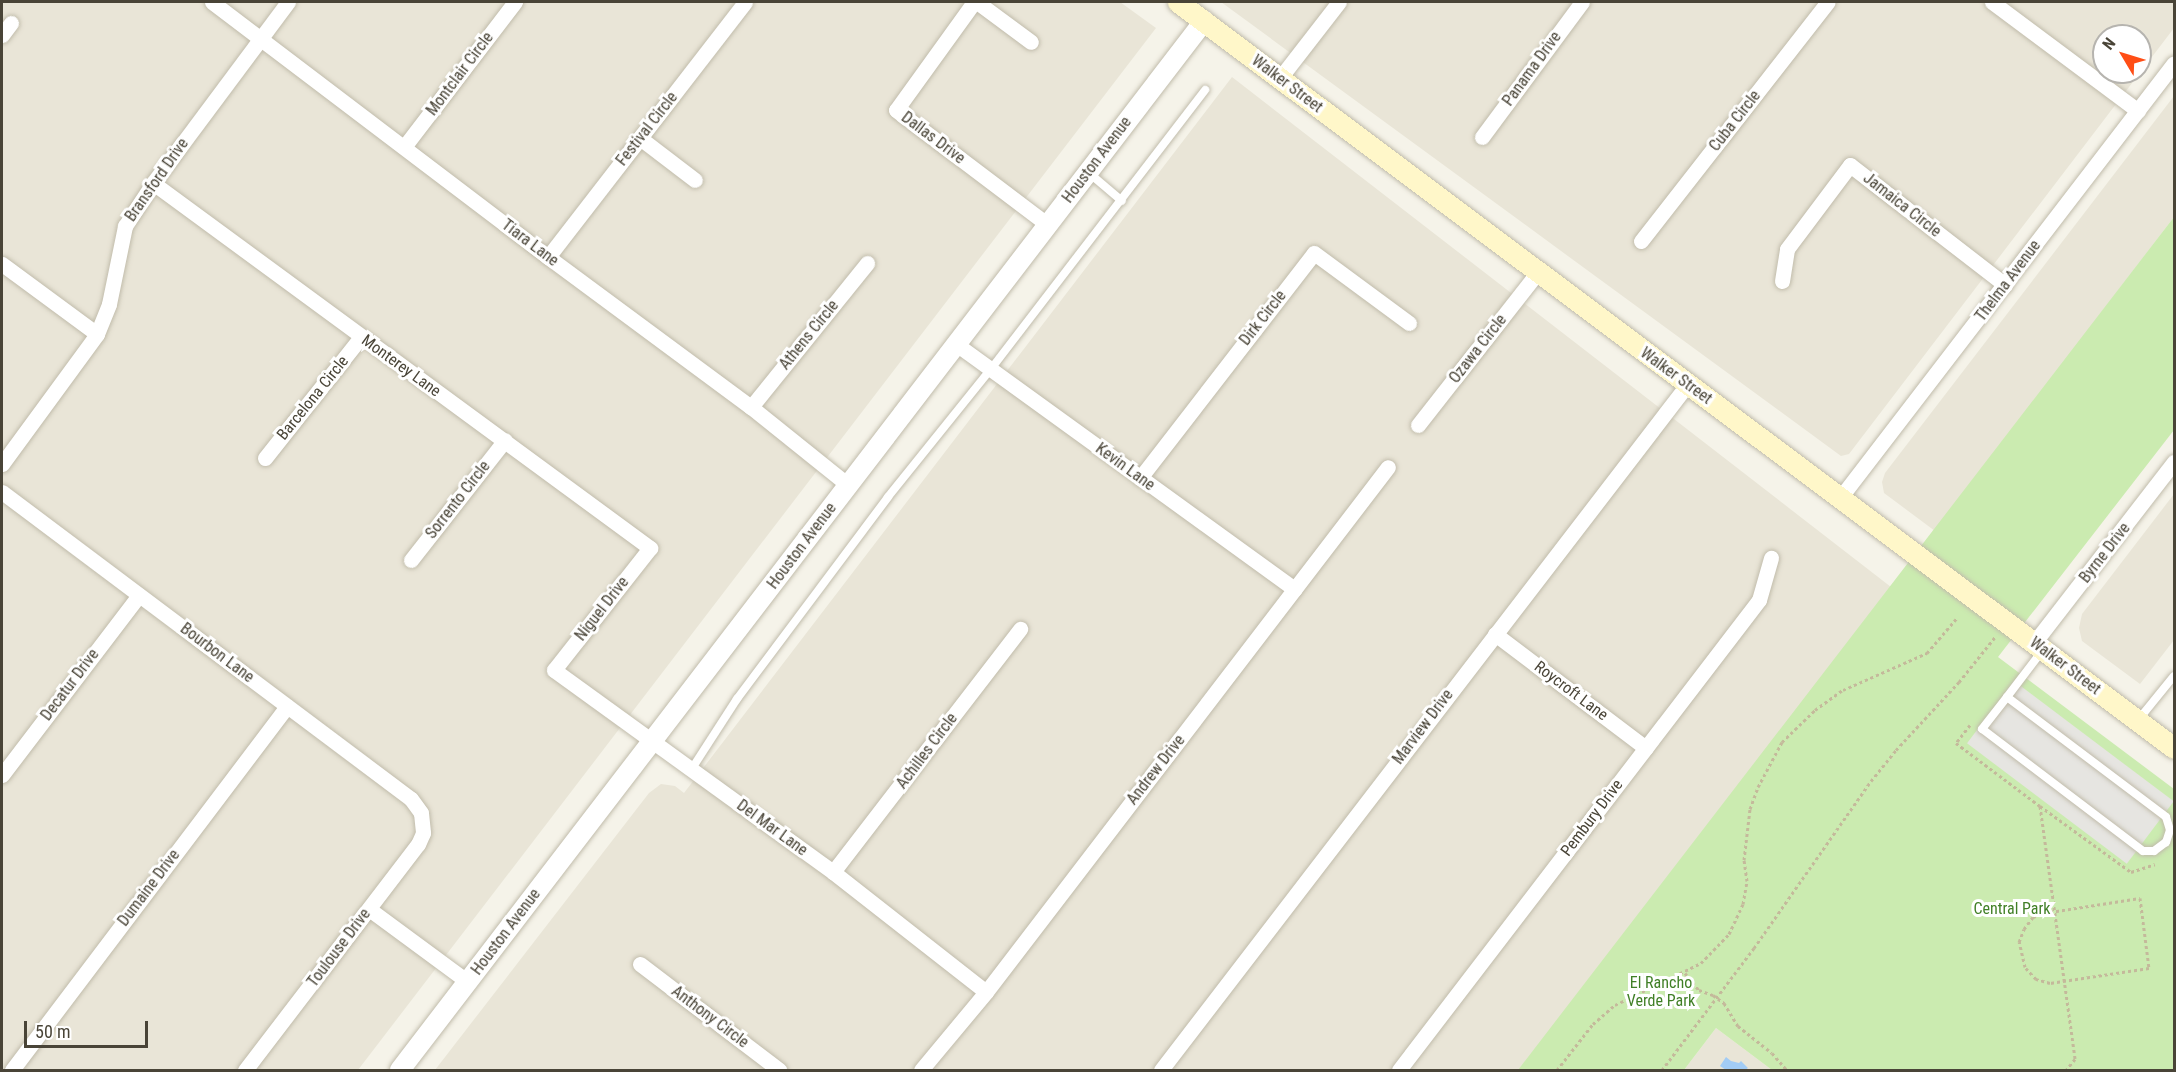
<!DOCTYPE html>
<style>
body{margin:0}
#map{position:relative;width:2176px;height:1072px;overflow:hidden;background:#f5f3e9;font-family:"Roboto Condensed",sans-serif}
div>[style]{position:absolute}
.residential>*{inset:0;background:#e9e5d7}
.green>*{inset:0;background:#cbebb0}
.parking>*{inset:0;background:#e6e5e1;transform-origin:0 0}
.water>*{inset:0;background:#a2ccf5}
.path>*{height:3px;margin-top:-1.5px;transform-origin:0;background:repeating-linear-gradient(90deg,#c4b99b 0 3px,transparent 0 6px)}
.roads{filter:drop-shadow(0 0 2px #c1bcab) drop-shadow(0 0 2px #c1bcab)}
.service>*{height:8px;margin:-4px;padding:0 4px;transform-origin:4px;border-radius:4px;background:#fff}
.minor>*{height:15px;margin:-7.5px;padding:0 7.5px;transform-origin:7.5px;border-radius:7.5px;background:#fff}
.tertiary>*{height:20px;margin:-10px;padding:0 10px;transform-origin:10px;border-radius:10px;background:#fff}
.secondary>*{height:21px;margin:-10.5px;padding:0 10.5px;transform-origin:10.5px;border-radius:10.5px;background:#fff7c9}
span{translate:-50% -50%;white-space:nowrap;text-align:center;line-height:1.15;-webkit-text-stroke:6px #fff;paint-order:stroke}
.street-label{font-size:16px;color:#494437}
.park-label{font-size:16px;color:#407f26}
.frame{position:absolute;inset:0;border:3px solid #494437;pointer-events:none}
.north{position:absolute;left:2092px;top:24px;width:60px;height:60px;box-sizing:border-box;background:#fff;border:2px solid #b6b4af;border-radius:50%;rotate:308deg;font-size:16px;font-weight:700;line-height:24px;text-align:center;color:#494437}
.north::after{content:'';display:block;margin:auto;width:21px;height:27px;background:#ff4e16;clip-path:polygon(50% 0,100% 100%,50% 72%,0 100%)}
.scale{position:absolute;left:24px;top:1021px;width:124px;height:27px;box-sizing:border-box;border:3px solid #494437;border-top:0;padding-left:8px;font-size:18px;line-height:21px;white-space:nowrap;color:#494437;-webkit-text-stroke:4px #fff;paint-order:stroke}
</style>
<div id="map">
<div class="residential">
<i style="clip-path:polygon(2px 2px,1120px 2px,1156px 28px,358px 1070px,2px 1070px)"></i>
<i style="clip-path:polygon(evenodd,1221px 2px,2174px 2px,2174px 28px,1849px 454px,1841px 456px,1221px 2px,2104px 36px,2140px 36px,2140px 72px,2104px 72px,2104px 36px)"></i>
<i style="clip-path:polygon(1232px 77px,1891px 587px,1519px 1070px,435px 1070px,649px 793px,661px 784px,675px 786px,684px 793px)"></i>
<i style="clip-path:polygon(2174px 96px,2174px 217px,1935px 531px,1884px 493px,1882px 482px,1885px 473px)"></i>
<i style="clip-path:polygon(2174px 494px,2174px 640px,2140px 684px,2082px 641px,2079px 628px,2082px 614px)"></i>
<i style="clip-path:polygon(1716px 1028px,1772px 1070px,1684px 1070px)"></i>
</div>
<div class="green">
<i style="clip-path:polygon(2174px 217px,2174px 430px,1998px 657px,2174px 789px,2174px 1070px,1772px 1070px,1716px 1028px,1684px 1070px,1518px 1070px)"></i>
</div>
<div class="parking">
<i style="left:2014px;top:681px;width:200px;height:78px;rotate:37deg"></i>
</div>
<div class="water">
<i style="clip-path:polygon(1726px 1057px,1731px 1061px,1739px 1063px,1741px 1061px,1748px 1068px,1745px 1070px,1726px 1070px,1720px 1066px)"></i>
</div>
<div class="path">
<i style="left:1970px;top:725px;width:23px;rotate:128deg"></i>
<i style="left:1956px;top:743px;width:105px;rotate:36.9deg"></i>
<i style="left:2040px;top:806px;width:255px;rotate:82.1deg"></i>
<i style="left:2075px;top:1059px;width:14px;rotate:129deg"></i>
<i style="left:2040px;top:806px;width:112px;rotate:36deg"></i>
<i style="left:2131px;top:872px;width:25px;rotate:-18deg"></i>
<i style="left:2140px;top:898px;width:71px;rotate:82.7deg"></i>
<i style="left:2149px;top:968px;width:100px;rotate:171.4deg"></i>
<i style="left:2050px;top:983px;width:15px;rotate:-164deg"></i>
<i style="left:2036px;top:979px;width:16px;rotate:-133deg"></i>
<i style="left:2025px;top:967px;width:26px;rotate:-103deg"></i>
<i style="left:2019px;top:942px;width:14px;rotate:-69deg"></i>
<i style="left:2024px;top:929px;width:15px;rotate:-53deg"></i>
<i style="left:2033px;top:917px;width:12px;rotate:-20deg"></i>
<i style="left:2044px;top:913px;width:97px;rotate:-8.9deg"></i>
<i style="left:1685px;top:973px;width:22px;rotate:51deg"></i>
<i style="left:1699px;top:990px;width:15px;rotate:20deg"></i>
<i style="left:1713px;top:995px;width:14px;rotate:36deg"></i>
<i style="left:1724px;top:1003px;width:27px;rotate:59deg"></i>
<i style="left:1738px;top:1026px;width:43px;rotate:38.5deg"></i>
<i style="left:1772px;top:1053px;width:23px;rotate:49deg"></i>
<i style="left:1557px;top:1070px;width:58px;rotate:-52deg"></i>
<i style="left:1593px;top:1024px;width:29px;rotate:-41deg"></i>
<i style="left:1615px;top:1005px;width:96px;rotate:-26deg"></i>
<i style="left:1701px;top:963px;width:40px;rotate:-46deg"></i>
<i style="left:1729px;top:934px;width:33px;rotate:-65deg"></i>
<i style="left:1743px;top:904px;width:23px;rotate:-80deg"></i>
<i style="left:1747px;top:881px;width:21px;rotate:-98deg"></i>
<i style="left:1744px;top:860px;width:51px;rotate:-83.3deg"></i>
<i style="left:1750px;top:809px;width:23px;rotate:-70deg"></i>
<i style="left:1758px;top:787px;width:51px;rotate:-61.9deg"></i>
<i style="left:1782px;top:742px;width:46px;rotate:-44.1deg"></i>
<i style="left:1815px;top:710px;width:34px;rotate:-36deg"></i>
<i style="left:1843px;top:690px;width:92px;rotate:-23.8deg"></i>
<i style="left:1927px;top:653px;width:45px;rotate:-49.5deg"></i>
<i style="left:1662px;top:1070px;width:153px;rotate:-53deg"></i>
<i style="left:1754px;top:948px;width:204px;rotate:-55deg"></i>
<i style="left:1871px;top:781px;width:40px;rotate:-51deg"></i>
<i style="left:1896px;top:750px;width:93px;rotate:-47.2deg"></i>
<i style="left:1959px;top:682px;width:58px;rotate:-51.3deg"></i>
</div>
<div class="roads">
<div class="service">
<i style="left:1089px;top:173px;width:43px;rotate:40.3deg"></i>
<i style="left:2007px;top:697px;width:199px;rotate:37deg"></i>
<i style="left:2166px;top:817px;width:14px;rotate:73deg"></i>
<i style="left:2170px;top:830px;width:13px;rotate:108deg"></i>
<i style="left:2166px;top:842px;width:15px;rotate:143deg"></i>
<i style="left:2154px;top:851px;width:11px;rotate:180deg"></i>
<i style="left:2143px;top:851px;width:202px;rotate:-142.8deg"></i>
<i style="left:1982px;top:729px;width:41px;rotate:-52deg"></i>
<i style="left:2007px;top:697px;width:58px;rotate:-52.7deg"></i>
<i style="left:2139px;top:719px;width:55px;rotate:-50.9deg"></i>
<i style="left:691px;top:770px;width:85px;rotate:-57.1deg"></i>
<i style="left:737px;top:699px;width:252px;rotate:-53.2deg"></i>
<i style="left:888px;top:497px;width:164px;rotate:-51.2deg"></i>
<i style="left:991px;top:369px;width:352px;rotate:-52.5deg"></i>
</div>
<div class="minor">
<i style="left:212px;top:2px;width:422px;rotate:37.2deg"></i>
<i style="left:548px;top:257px;width:252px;rotate:36.5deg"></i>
<i style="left:751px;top:407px;width:124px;rotate:38.8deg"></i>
<i style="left:974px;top:2px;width:133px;rotate:125.8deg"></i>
<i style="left:896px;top:110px;width:191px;rotate:37.1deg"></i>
<i style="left:977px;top:2px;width:67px;rotate:36.5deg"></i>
<i style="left:1992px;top:2px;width:182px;rotate:36.7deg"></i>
<i style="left:2px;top:35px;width:15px;rotate:-53deg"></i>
<i style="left:1280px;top:78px;width:96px;rotate:-52.2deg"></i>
<i style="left:1482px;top:137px;width:168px;rotate:-53.5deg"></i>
<i style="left:640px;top:138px;width:69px;rotate:37.4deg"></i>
<i style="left:404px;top:147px;width:183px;rotate:-52.6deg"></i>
<i style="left:153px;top:183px;width:617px;rotate:36.29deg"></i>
<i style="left:650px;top:548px;width:155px;rotate:128.2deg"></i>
<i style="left:554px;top:670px;width:344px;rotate:35.9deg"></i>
<i style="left:833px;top:872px;width:194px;rotate:38.1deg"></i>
<i style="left:1641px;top:241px;width:303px;rotate:-52deg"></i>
<i style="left:548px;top:257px;width:322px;rotate:-52.3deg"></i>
<i style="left:2px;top:264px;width:118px;rotate:36.4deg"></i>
<i style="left:1782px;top:281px;width:32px;rotate:-81deg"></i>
<i style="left:1787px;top:249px;width:105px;rotate:-53.1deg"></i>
<i style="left:1850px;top:165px;width:196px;rotate:37.7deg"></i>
<i style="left:956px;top:344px;width:418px;rotate:35.9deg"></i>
<i style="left:751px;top:407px;width:185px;rotate:-51.1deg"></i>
<i style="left:1418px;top:425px;width:193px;rotate:-51.9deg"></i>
<i style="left:265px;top:458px;width:154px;rotate:-51.6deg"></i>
<i style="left:2px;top:464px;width:161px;rotate:-53.8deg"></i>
<i style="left:97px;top:334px;width:32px;rotate:-68deg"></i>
<i style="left:109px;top:304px;width:80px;rotate:-78.4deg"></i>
<i style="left:125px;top:226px;width:51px;rotate:-56.9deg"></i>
<i style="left:153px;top:183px;width:226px;rotate:-53.3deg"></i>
<i style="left:1140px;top:478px;width:284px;rotate:-52.3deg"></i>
<i style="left:1314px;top:253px;width:118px;rotate:36.4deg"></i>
<i style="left:2px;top:492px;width:511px;rotate:36.89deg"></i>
<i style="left:411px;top:799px;width:17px;rotate:54deg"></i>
<i style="left:421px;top:813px;width:20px;rotate:84deg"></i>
<i style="left:423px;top:833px;width:12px;rotate:114deg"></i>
<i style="left:418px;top:844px;width:285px;rotate:127.4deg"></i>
<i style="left:1840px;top:498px;width:548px;rotate:-52.48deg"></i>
<i style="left:411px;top:560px;width:152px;rotate:-51.9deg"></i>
<i style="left:1495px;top:634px;width:189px;rotate:37.1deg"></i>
<i style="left:2034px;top:643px;width:229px;rotate:-52.3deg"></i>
<i style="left:2px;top:775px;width:226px;rotate:-52.7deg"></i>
<i style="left:833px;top:872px;width:307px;rotate:-52.4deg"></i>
<i style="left:369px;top:909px;width:123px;rotate:36.4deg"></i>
<i style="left:640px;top:964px;width:175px;rotate:37.3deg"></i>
<i style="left:12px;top:1070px;width:456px;rotate:-52.9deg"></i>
<i style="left:921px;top:1070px;width:102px;rotate:-50.2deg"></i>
<i style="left:986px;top:992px;width:661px;rotate:-52.56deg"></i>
<i style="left:1161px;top:1070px;width:864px;rotate:-52.48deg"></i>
<i style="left:1399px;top:1070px;width:592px;rotate:-52.55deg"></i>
<i style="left:1759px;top:600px;width:44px;rotate:-74.1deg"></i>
</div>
<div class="tertiary">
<i style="left:400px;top:1070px;width:1322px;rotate:-52.53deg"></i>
</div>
<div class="secondary">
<i style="left:1178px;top:2px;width:1244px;rotate:36.83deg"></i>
</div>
</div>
<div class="street-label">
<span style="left:1532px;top:69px;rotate:-54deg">Panama Drive</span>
<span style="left:460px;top:74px;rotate:-53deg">Montclair Circle</span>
<span style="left:1287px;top:84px;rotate:37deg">Walker Street</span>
<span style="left:1735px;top:121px;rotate:-52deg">Cuba Circle</span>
<span style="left:647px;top:129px;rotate:-52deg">Festival Circle</span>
<span style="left:933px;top:138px;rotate:37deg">Dallas Drive</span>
<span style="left:1097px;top:160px;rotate:-53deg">Houston Avenue</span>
<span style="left:157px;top:180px;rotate:-55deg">Bransford Drive</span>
<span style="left:1902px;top:205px;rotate:38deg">Jamaica Circle</span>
<span style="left:530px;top:243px;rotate:37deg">Tiara Lane</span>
<span style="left:2008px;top:281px;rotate:-53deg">Thelma Avenue</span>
<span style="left:1263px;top:318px;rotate:-52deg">Dirk Circle</span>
<span style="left:809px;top:335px;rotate:-51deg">Athens Circle</span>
<span style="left:1478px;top:349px;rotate:-52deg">Ozawa Circle</span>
<span style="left:401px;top:366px;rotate:36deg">Monterey Lane</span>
<span style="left:1676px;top:376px;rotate:36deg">Walker Street</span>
<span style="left:313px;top:398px;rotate:-51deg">Barcelona Circle</span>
<span style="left:1125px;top:467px;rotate:36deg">Kevin Lane</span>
<span style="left:458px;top:500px;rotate:-52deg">Sorrento Circle</span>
<span style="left:802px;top:546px;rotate:-53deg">Houston Avenue</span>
<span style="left:2105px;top:553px;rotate:-52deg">Byrne Drive</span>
<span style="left:602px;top:609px;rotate:-52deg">Niguel Drive</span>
<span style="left:217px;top:653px;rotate:37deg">Bourbon Lane</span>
<span style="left:2065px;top:666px;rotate:37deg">Walker Street</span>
<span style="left:70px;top:685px;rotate:-53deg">Decatur Drive</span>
<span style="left:1571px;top:691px;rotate:37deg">Roycroft Lane</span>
<span style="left:1423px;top:727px;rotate:-53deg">Marview Drive</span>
<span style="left:927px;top:751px;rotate:-53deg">Achilles Circle</span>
<span style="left:1156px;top:770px;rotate:-52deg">Andrew Drive</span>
<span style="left:1592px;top:818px;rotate:-53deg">Pembury Drive</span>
<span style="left:772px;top:828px;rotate:36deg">Del Mar Lane</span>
<span style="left:149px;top:888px;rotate:-53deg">Dumaine Drive</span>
<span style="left:506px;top:932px;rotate:-53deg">Houston Avenue</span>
<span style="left:339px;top:948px;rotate:-53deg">Toulouse Drive</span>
<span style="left:710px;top:1017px;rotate:37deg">Anthony Circle</span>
</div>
<div class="park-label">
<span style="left:2012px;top:909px">Central Park</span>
<span style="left:1661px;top:992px">El Rancho<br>Verde Park</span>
</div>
<div class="frame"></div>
<div class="north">N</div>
<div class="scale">50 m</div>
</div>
